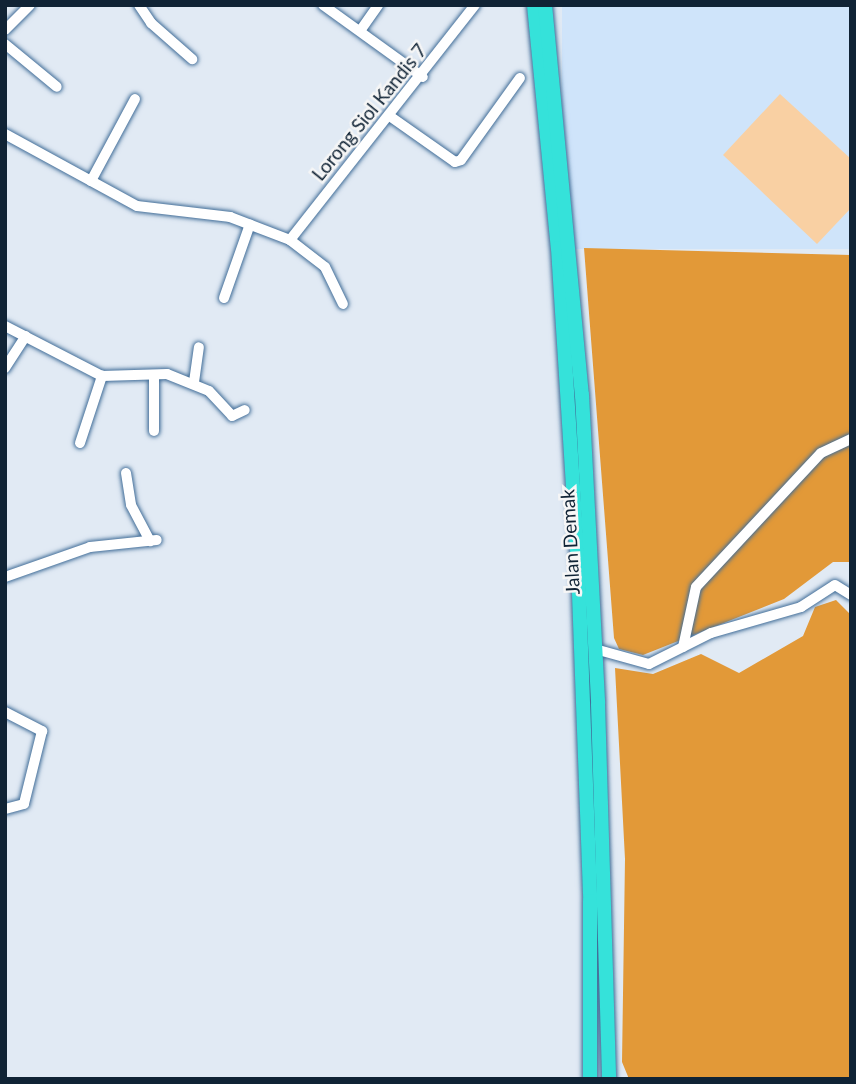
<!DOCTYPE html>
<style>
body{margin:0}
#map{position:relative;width:856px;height:1084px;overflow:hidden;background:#e1eaf4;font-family:Lato,sans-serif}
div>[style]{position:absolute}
.built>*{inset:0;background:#cfe4fa;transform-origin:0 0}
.green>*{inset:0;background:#f9d0a3}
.forest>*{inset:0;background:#e29938}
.roads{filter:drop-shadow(0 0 2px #416d98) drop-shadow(0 0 2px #416d98)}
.minor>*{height:10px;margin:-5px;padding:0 5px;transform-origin:5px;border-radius:5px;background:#fff}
.highway>*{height:14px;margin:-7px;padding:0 7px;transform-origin:7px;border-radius:7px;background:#35e2da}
span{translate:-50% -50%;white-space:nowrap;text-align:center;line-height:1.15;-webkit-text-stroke:5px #f6f6f6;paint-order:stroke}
.street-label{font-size:19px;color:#102335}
.frame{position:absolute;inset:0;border:7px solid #102335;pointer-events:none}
</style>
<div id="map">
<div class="built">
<i style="left:562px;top:5px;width:289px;height:244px"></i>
</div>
<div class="green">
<i style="clip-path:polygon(780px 94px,851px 159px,851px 208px,817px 244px,723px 155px)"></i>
</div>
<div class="forest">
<i style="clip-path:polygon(584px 248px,851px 255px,851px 562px,833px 562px,784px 599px,643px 655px,619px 649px,614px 638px)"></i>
<i style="clip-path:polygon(836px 600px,851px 615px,851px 1079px,629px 1079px,622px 1062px,625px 859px,615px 668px,653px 674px,701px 654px,739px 673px,803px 636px,815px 607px)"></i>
</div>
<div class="roads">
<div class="minor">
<i style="left:139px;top:5px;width:22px;rotate:56deg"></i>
<i style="left:151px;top:23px;width:55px;rotate:41.3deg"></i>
<i style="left:323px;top:5px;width:123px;rotate:35.8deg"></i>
<i style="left:5px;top:30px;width:35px;rotate:-45deg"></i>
<i style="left:360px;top:31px;width:32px;rotate:-55deg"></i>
<i style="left:5px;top:44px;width:67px;rotate:39.6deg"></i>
<i style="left:391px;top:117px;width:78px;rotate:35.1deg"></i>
<i style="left:455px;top:162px;width:6px;rotate:-18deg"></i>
<i style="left:461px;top:160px;width:101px;rotate:-54.3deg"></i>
<i style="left:5px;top:134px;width:150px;rotate:28.6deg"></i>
<i style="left:137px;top:206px;width:94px;rotate:6.7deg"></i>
<i style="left:230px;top:217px;width:64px;rotate:21deg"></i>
<i style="left:290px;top:240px;width:44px;rotate:37.6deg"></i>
<i style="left:325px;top:267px;width:41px;rotate:64.1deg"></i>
<i style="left:91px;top:181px;width:93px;rotate:-61.8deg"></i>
<i style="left:290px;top:240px;width:299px;rotate:-51.8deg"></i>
<i style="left:224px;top:298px;width:78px;rotate:-70.6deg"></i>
<i style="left:5px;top:326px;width:109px;rotate:27.3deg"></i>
<i style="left:102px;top:376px;width:65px;rotate:-1.8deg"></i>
<i style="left:167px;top:374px;width:45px;rotate:22deg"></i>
<i style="left:209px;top:391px;width:34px;rotate:47deg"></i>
<i style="left:232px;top:416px;width:14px;rotate:-25deg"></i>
<i style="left:5px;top:368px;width:38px;rotate:-57deg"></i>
<i style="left:194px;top:382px;width:35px;rotate:-82deg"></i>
<i style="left:154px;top:431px;width:55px;rotate:-90deg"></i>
<i style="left:80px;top:443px;width:71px;rotate:-71.8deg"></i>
<i style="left:126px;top:473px;width:32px;rotate:81deg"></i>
<i style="left:131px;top:505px;width:41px;rotate:62.2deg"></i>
<i style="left:5px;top:577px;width:90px;rotate:-19.4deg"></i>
<i style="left:90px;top:547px;width:67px;rotate:-6deg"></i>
<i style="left:683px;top:647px;width:61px;rotate:-77.8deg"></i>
<i style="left:696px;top:587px;width:183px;rotate:-47deg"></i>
<i style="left:821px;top:453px;width:33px;rotate:-25deg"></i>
<i style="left:595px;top:649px;width:56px;rotate:15.5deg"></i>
<i style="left:649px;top:664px;width:69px;rotate:-26.6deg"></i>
<i style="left:711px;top:633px;width:94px;rotate:-16.1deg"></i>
<i style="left:801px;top:607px;width:40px;rotate:-32.9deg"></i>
<i style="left:835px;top:585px;width:19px;rotate:32deg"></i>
<i style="left:5px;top:712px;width:42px;rotate:27.2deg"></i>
<i style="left:42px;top:731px;width:75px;rotate:103.9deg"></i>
<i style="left:24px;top:804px;width:20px;rotate:165deg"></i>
</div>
<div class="highway">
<i style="left:534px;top:5px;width:244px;rotate:84.4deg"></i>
<i style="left:558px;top:248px;width:319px;rotate:86.4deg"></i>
<i style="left:578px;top:566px;width:335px;rotate:87.9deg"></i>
<i style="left:590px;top:901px;width:178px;rotate:90deg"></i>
<i style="left:545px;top:5px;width:392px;rotate:84.6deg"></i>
<i style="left:582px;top:395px;width:309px;rotate:87deg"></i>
<i style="left:598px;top:704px;width:375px;rotate:88.3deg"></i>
</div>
</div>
<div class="street-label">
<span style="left:369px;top:112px;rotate:-51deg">Lorong Siol Kandis 7</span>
<span style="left:570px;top:542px;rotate:-93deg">Jalan Demak</span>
</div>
<div class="frame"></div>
</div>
